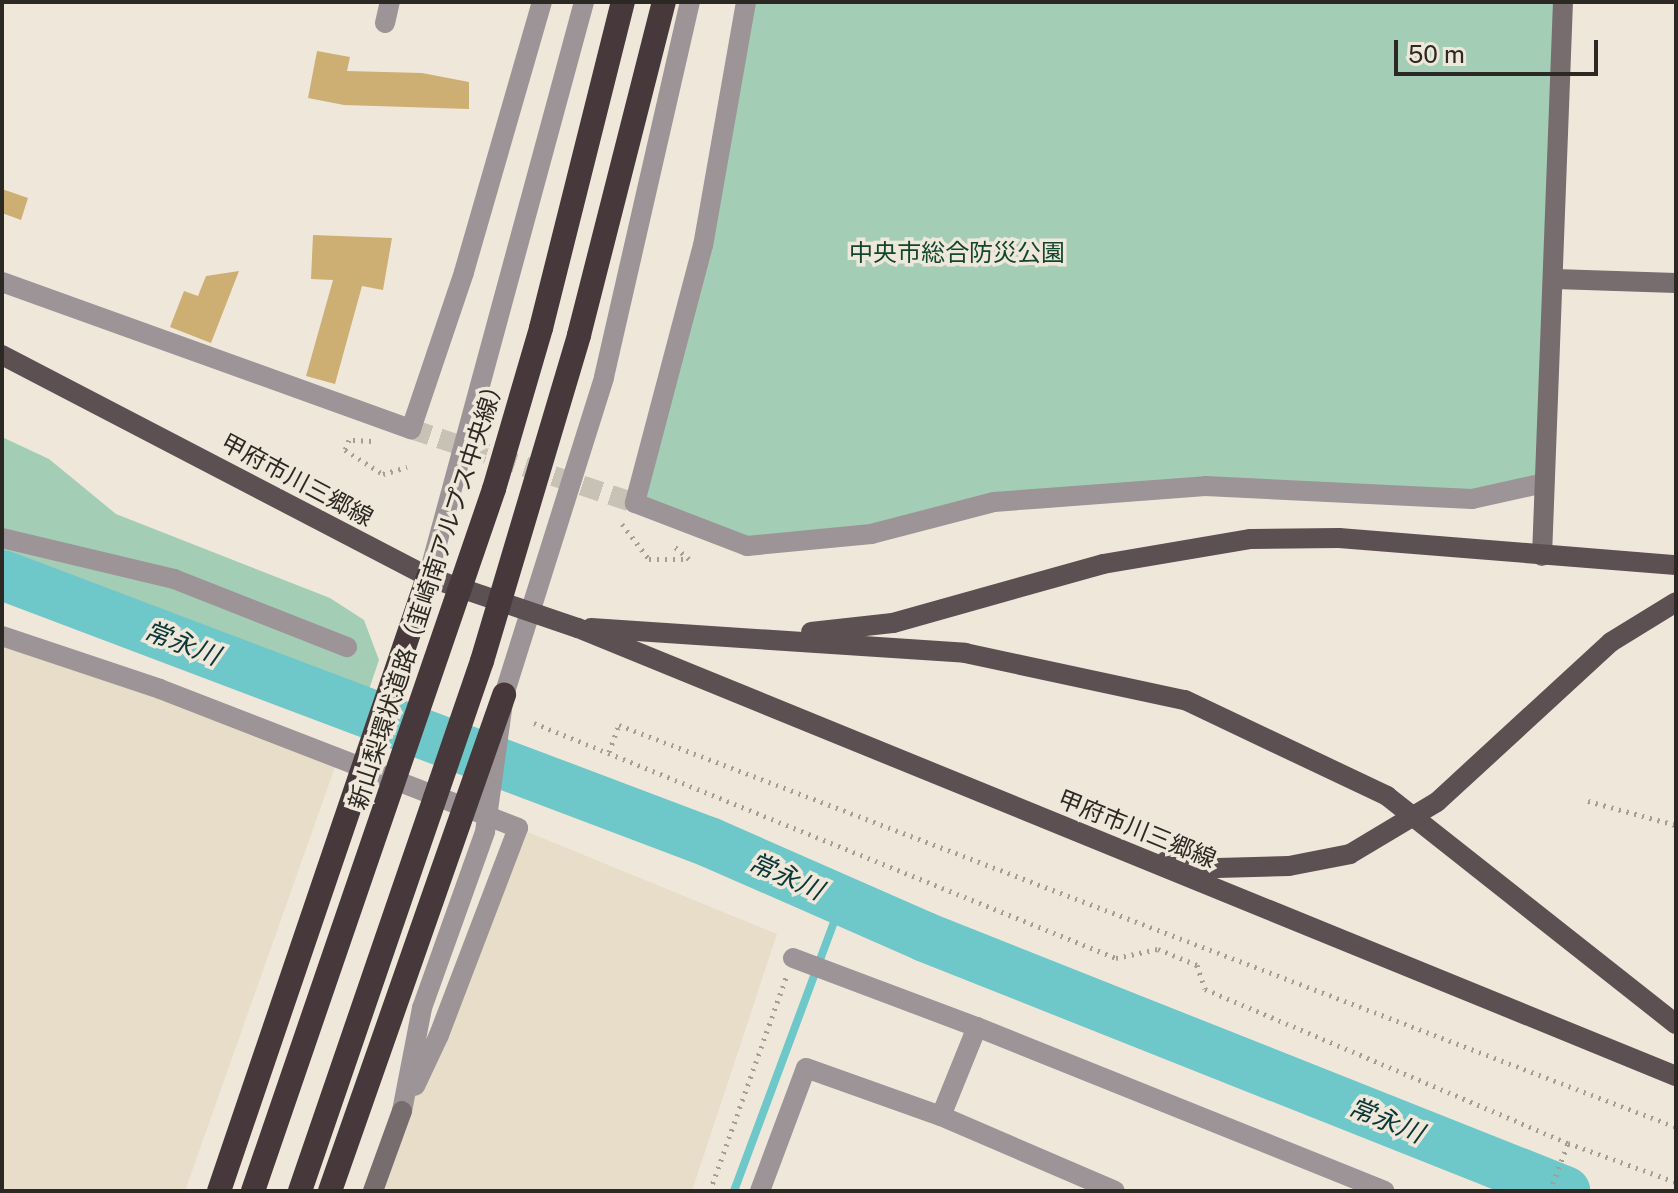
<!DOCTYPE html>
<meta charset="utf-8">
<style>
body{margin:0}
#map{position:relative;width:1678px;height:1193px;overflow:hidden;background:#efe8da;font-family:"Public Sans","Noto Sans JP",sans-serif}
div>[style]{position:absolute}
.built>*{inset:0;background:#e8ddc8}
.green>*{inset:0;background:#a4cdb6}
.stream>*{height:8px;margin:-4px;padding:0 4px;transform-origin:4px;border-radius:4px;background:#6ec7c8}
.river>*{height:50px;margin:-25px;padding:0 25px;transform-origin:25px;border-radius:25px;background:#6ec7c8}
.building>*{inset:0;background:#cdaf73}
.street-tunnel>*{height:20px;margin-top:-10px;transform-origin:0;background:repeating-linear-gradient(90deg,#c8c2b6 0 20px,transparent 0 30px)}
.path>*{height:5px;margin-top:-2.5px;transform-origin:0;background:repeating-linear-gradient(90deg,#a49e94 0 2px,transparent 0 8px)}
.street>*{height:20px;margin:-10px;padding:0 10px;transform-origin:10px;border-radius:10px;background:#9c9496}
.secondary>*{height:20px;margin:-10px;padding:0 10px;transform-origin:10px;border-radius:10px;background:#776c6e}
.primary>*{height:20px;margin:-10px;padding:0 10px;transform-origin:10px;border-radius:10px;background:#5d5052}
.highway>*{height:24px;margin:-12px;padding:0 12px;transform-origin:12px;border-radius:12px;background:#47393b}
span{translate:-50% -50%;white-space:nowrap;text-align:center;line-height:1.15;-webkit-text-stroke:7px #efe8da;paint-order:stroke}
.park-label{font-size:24px;color:#11462e}
.street-label{font-size:24px;color:#2c2924}
.water-label{font-size:26px;color:#093637;font-style:italic}
.frame{position:absolute;inset:0;border:4px solid #2c2924;pointer-events:none}
.scale{position:absolute;left:1394px;top:40px;width:204px;height:36px;box-sizing:border-box;border:4px solid #2c2924;border-top:0;padding-left:10px;font-size:24px;line-height:28px;white-space:nowrap;color:#2c2924;-webkit-text-stroke:6px #efe8da;paint-order:stroke}
</style>
<div id="map">
<div class="built">
<i style="clip-path:polygon(2px 646px,340px 753px,185px 1191px,2px 1191px)"></i>
<i style="clip-path:polygon(518px 828px,777px 934px,692px 1191px,373px 1191px)"></i>
</div>
<div class="green">
<i style="clip-path:polygon(746px 2px,1563px 2px,1544px 483px,1472px 499px,1205px 486px,994px 502px,747px 546px,635px 503px,703px 245px)"></i>
<i style="clip-path:polygon(2px 437px,49px 459px,116px 514px,330px 598px,364px 620px,379px 660px,366px 698px,2px 564px)"></i>
</div>
<div class="stream">
<i style="left:734px;top:1191px;width:310px;rotate:-69.6deg"></i>
</div>
<div class="river">
<i style="left:2px;top:575px;width:756px;rotate:20.69deg"></i>
<i style="left:709px;top:842px;width:236px;rotate:23.7deg"></i>
<i style="left:925px;top:937px;width:689px;rotate:21.65deg"></i>
</div>
<div class="building">
<i style="clip-path:polygon(317px 51px,350px 57px,347px 71px,422px 73px,469px 82px,469px 109px,344px 105px,308px 98px)"></i>
<i style="clip-path:polygon(2px 189px,28px 198px,21px 220px,2px 213px)"></i>
<i style="clip-path:polygon(313px 235px,392px 238px,383px 290px,362px 286px,335px 384px,306px 376px,333px 280px,311px 279px)"></i>
<i style="clip-path:polygon(239px 271px,211px 343px,170px 327px,184px 291px,198px 296px,206px 276px)"></i>
</div>
<div class="street-tunnel">
<i style="left:411px;top:429px;width:236px;rotate:18.3deg"></i>
</div>
<div class="path">
<i style="left:371px;top:441px;width:22px;rotate:-177deg"></i>
<i style="left:349px;top:440px;width:11px;rotate:112deg"></i>
<i style="left:345px;top:450px;width:45px;rotate:32.3deg"></i>
<i style="left:383px;top:474px;width:25px;rotate:-16deg"></i>
<i style="left:622px;top:524px;width:44px;rotate:52.4deg"></i>
<i style="left:649px;top:559px;width:40px"></i>
<i style="left:689px;top:559px;width:23px;rotate:-139deg"></i>
<i style="left:534px;top:723px;width:628px;rotate:21.99deg"></i>
<i style="left:1116px;top:958px;width:43px;rotate:-12.1deg"></i>
<i style="left:1158px;top:949px;width:42px;rotate:22.3deg"></i>
<i style="left:1197px;top:965px;width:25px;rotate:72deg"></i>
<i style="left:1205px;top:989px;width:394px;rotate:23deg"></i>
<i style="left:1568px;top:1143px;width:115px;rotate:19.9deg"></i>
<i style="left:609px;top:752px;width:29px;rotate:-70deg"></i>
<i style="left:619px;top:725px;width:1131px;rotate:20.82deg"></i>
<i style="left:1588px;top:801px;width:91px;rotate:15.3deg"></i>
<i style="left:710px;top:1191px;width:227px;rotate:-70.4deg"></i>
<i style="left:1550px;top:1191px;width:51px;rotate:-69.4deg"></i>
</div>
<div class="street">
<i style="left:746px;top:2px;width:247px;rotate:100deg"></i>
<i style="left:703px;top:245px;width:267px;rotate:104.8deg"></i>
<i style="left:635px;top:503px;width:120px;rotate:21deg"></i>
<i style="left:747px;top:546px;width:125px;rotate:-5.5deg"></i>
<i style="left:871px;top:534px;width:127px;rotate:-14.6deg"></i>
<i style="left:994px;top:502px;width:212px;rotate:-4.3deg"></i>
<i style="left:1205px;top:486px;width:267px;rotate:2.8deg"></i>
<i style="left:1472px;top:499px;width:74px;rotate:-12.5deg"></i>
<i style="left:385px;top:23px;width:22px;rotate:-77deg"></i>
<i style="left:2px;top:282px;width:435px;rotate:19.8deg"></i>
<i style="left:411px;top:429px;width:166px;rotate:-71.3deg"></i>
<i style="left:464px;top:272px;width:281px;rotate:-73.9deg"></i>
<i style="left:2px;top:538px;width:177px;rotate:13.4deg"></i>
<i style="left:174px;top:579px;width:186px;rotate:21.5deg"></i>
<i style="left:428px;top:577px;width:596px;rotate:-74.82deg"></i>
<i style="left:2px;top:636px;width:167px;rotate:18.5deg"></i>
<i style="left:160px;top:689px;width:384px;rotate:21.2deg"></i>
<i style="left:518px;top:828px;width:222px;rotate:110.9deg"></i>
<i style="left:439px;top:1035px;width:56px;rotate:115.2deg"></i>
<i style="left:793px;top:958px;width:197px;rotate:20.6deg"></i>
<i style="left:402px;top:1111px;width:105px;rotate:-79deg"></i>
<i style="left:422px;top:1008px;width:187px;rotate:-70.3deg"></i>
<i style="left:485px;top:832px;width:138px;rotate:-82.1deg"></i>
<i style="left:504px;top:695px;width:333px;rotate:-72.5deg"></i>
<i style="left:604px;top:377px;width:385px;rotate:-77.1deg"></i>
<i style="left:941px;top:1116px;width:96px;rotate:-68deg"></i>
<i style="left:977px;top:1027px;width:439px;rotate:21.9deg"></i>
<i style="left:760px;top:1191px;width:131px;rotate:-69.5deg"></i>
<i style="left:806px;top:1068px;width:143px;rotate:19.6deg"></i>
<i style="left:941px;top:1116px;width:189px;rotate:23.3deg"></i>
</div>
<div class="secondary">
<i style="left:1555px;top:279px;width:121px;rotate:1.9deg"></i>
<i style="left:1542px;top:556px;width:554px;rotate:-87.83deg"></i>
<i style="left:373px;top:1191px;width:85px;rotate:-70.1deg"></i>
</div>
<div class="primary">
<i style="left:2px;top:355px;width:480px;rotate:27.5deg"></i>
<i style="left:428px;top:577px;width:158px;rotate:18.8deg"></i>
<i style="left:578px;top:628px;width:1186px;rotate:22.2deg"></i>
<i style="left:591px;top:628px;width:375px;rotate:3.8deg"></i>
<i style="left:965px;top:653px;width:225px;rotate:12.1deg"></i>
<i style="left:1185px;top:700px;width:224px;rotate:25.4deg"></i>
<i style="left:1387px;top:796px;width:368px;rotate:38.3deg"></i>
<i style="left:811px;top:632px;width:82px;rotate:-6.3deg"></i>
<i style="left:893px;top:623px;width:218px;rotate:-15.7deg"></i>
<i style="left:1103px;top:564px;width:150px;rotate:-9.6deg"></i>
<i style="left:1251px;top:539px;width:88px;rotate:-0.7deg"></i>
<i style="left:1339px;top:538px;width:338px;rotate:4.6deg"></i>
<i style="left:1166px;top:861px;width:51px;rotate:7.8deg"></i>
<i style="left:1217px;top:868px;width:72px;rotate:-1.6deg"></i>
<i style="left:1289px;top:866px;width:62px;rotate:-11.1deg"></i>
<i style="left:1350px;top:854px;width:101px;rotate:-30.9deg"></i>
<i style="left:1437px;top:802px;width:236px;rotate:-42.6deg"></i>
<i style="left:1611px;top:642px;width:76px;rotate:-31.6deg"></i>
</div>
<div class="highway">
<i style="left:219px;top:1191px;width:649px;rotate:-71.2deg"></i>
<i style="left:253px;top:1191px;width:742px;rotate:-71.05deg"></i>
<i style="left:494px;top:489px;width:168px;rotate:-73.7deg"></i>
<i style="left:541px;top:328px;width:336px;rotate:-75.9deg"></i>
<i style="left:300px;top:1191px;width:560px;rotate:-71.05deg"></i>
<i style="left:482px;top:661px;width:340px;rotate:-73.4deg"></i>
<i style="left:579px;top:335px;width:344px;rotate:-75.7deg"></i>
<i style="left:330px;top:1191px;width:526px;rotate:-70.67deg"></i>
</div>
<div class="park-label">
<span style="left:957px;top:253px">中央市総合防災公園</span>
</div>
<div class="street-label">
<span style="left:297px;top:480px;rotate:28deg">甲府市川三郷線</span>
<span style="left:427px;top:592px;rotate:-72deg">新山梨環状道路（韮崎南アルプス中央線）</span>
<span style="left:1137px;top:829px;rotate:22deg">甲府市川三郷線</span>
</div>
<div class="water-label">
<span style="left:182px;top:643px;rotate:21deg">常永川</span>
<span style="left:786px;top:876px;rotate:24deg">常永川</span>
<span style="left:1386px;top:1120px;rotate:22deg">常永川</span>
</div>
<div class="frame"></div>
<div class="scale">50 m</div>
</div>
